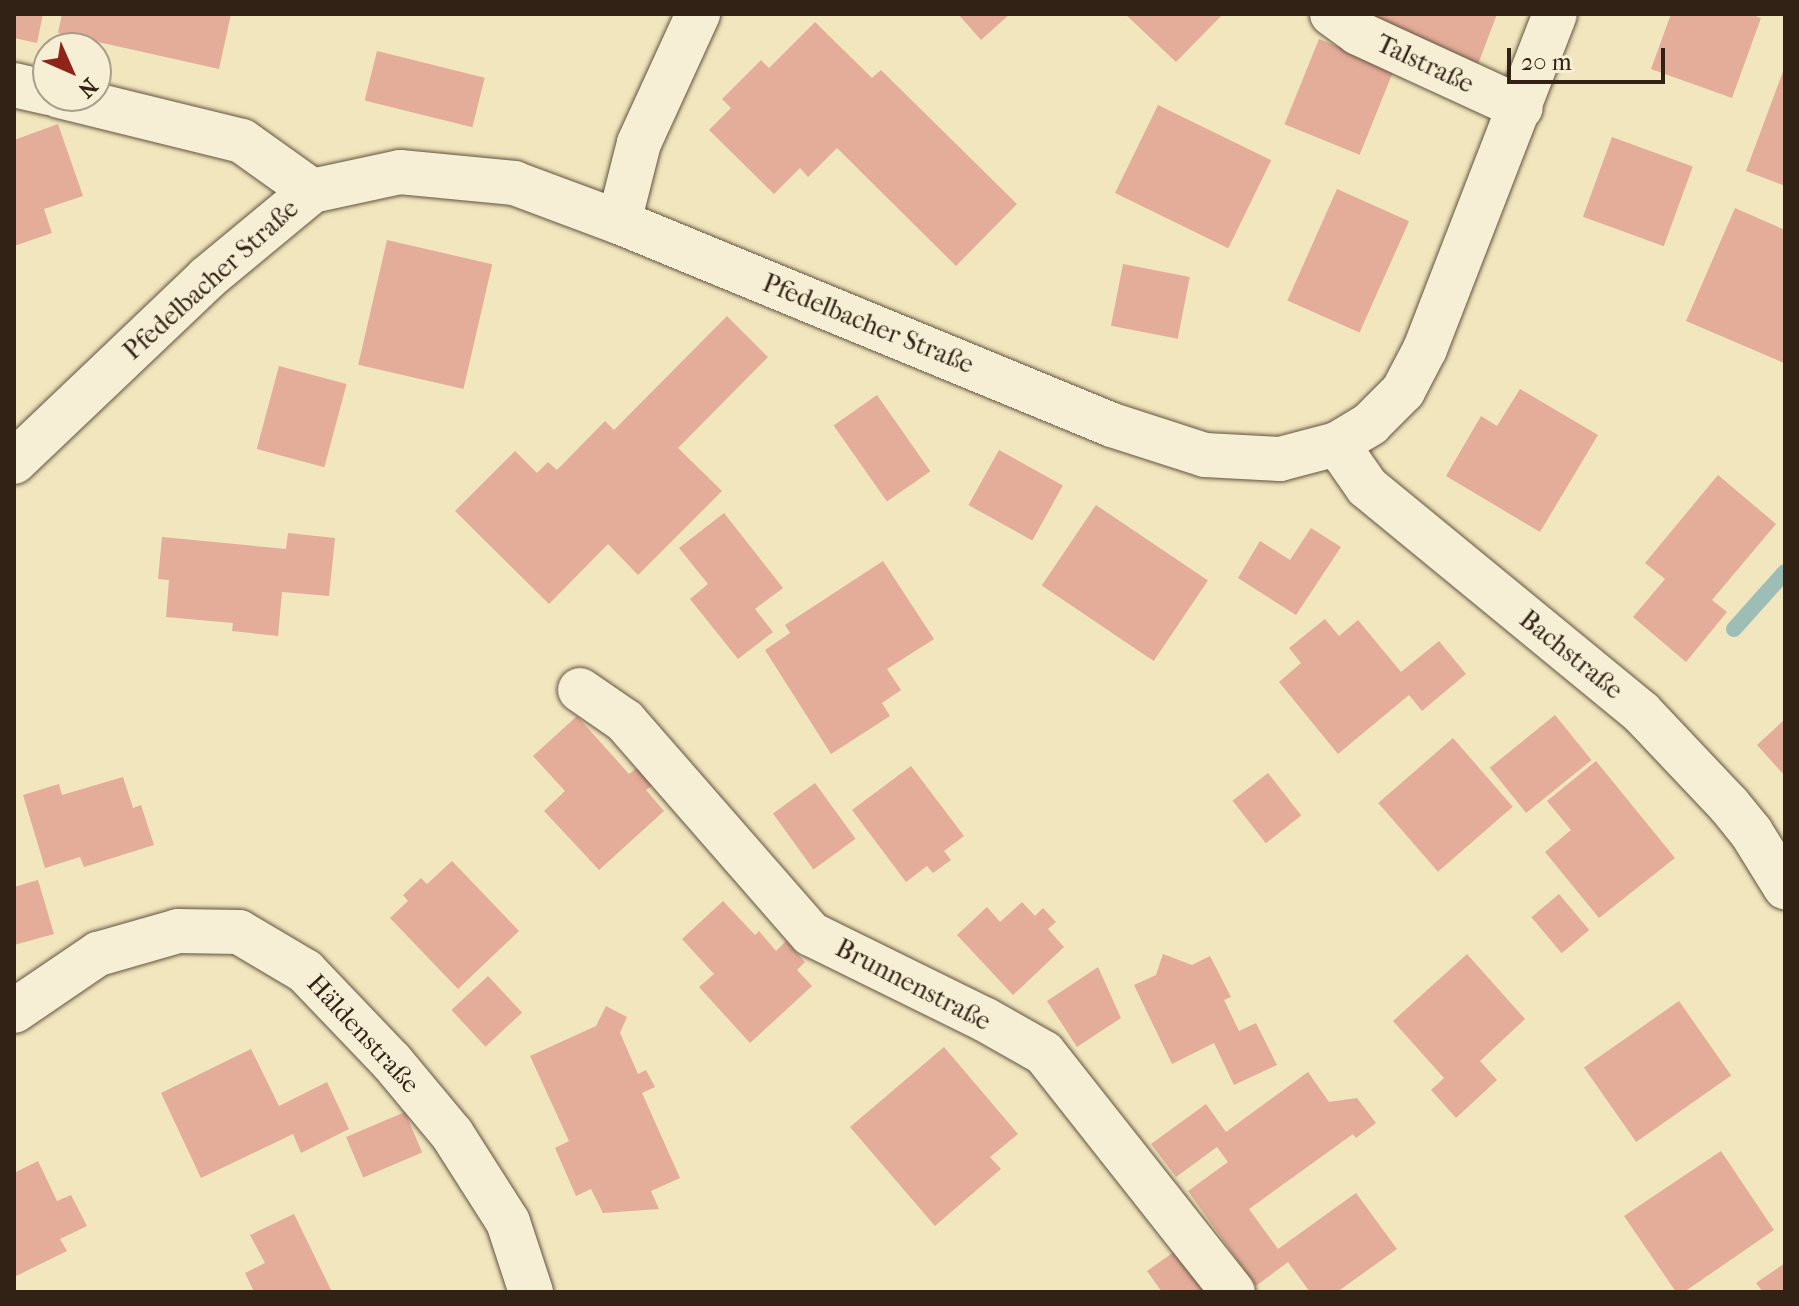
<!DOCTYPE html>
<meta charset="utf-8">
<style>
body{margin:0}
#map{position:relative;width:1799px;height:1306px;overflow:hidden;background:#f1e6be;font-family:"IM FELL French Canon",serif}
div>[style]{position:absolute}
.stream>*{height:16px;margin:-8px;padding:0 8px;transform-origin:8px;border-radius:8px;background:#9cbeb7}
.building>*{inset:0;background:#e4ad9a;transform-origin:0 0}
.roads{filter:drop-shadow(0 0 2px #62533f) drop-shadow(0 0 2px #62533f)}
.minor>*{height:44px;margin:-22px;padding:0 22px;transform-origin:22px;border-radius:22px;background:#f6efd5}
span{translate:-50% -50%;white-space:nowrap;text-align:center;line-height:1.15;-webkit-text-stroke:8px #f6efd5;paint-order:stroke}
.street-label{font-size:26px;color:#322215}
.frame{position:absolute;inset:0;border:16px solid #322215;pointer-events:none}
.north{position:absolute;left:32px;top:32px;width:80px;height:80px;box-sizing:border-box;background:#f6efd5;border:2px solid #a89d88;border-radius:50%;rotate:135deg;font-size:22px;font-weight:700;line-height:32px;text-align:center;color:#322215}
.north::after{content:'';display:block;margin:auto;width:28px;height:36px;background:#8f2418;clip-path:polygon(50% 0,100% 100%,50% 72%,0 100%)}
.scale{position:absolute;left:1507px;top:48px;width:158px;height:36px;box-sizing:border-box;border:4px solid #322215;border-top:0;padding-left:10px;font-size:24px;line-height:28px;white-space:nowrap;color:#322215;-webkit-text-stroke:6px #f6efd5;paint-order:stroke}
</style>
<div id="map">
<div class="stream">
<i style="left:1734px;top:629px;width:76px;rotate:-48.2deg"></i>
</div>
<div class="building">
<i style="clip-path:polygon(14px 14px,43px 14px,37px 43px,14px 38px)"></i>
<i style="clip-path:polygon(62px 14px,231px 14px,219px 69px,58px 33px)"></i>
<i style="clip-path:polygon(958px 14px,1010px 14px,981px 40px)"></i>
<i style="clip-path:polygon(1125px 14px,1223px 14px,1176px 62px)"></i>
<i style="clip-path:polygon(1372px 14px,1497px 14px,1477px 67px,1402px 40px)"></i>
<i style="clip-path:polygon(1671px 14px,1750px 14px,1761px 18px,1732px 98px,1651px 69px)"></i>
<i style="clip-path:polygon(815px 22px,872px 78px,881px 70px,1017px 204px,956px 266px,837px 148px,808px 177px,800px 168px,774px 194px,709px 130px,731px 108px,722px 99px,761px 60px,769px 68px)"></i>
<i style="left:1319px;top:39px;width:81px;height:92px;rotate:22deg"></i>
<i style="left:377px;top:51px;width:111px;height:51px;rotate:14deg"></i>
<i style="clip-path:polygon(1785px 66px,1785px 186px,1746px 171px)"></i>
<i style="left:1158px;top:105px;width:126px;height:98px;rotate:26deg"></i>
<i style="clip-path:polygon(58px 124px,83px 196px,44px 209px,52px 233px,14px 246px,14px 140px)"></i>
<i style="left:1612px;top:137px;width:86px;height:85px;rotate:20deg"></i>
<i style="left:1337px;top:189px;width:79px;height:122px;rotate:24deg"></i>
<i style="clip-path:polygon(1735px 208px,1785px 230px,1784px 363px,1686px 321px)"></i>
<i style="left:387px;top:240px;width:108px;height:128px;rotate:13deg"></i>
<i style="left:1123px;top:264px;width:68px;height:63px;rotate:11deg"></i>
<i style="clip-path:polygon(727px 316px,768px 357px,678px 448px,722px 491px,638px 575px,608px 544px,549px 604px,455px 511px,515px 451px,537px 473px,548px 462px,557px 470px,605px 421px,614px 430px)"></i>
<i style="left:279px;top:366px;width:70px;height:86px;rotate:15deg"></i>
<i style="clip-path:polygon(1520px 389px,1598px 435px,1540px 532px,1446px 476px,1481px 416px,1497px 426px)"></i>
<i style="left:877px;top:395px;width:93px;height:53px;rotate:55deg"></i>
<i style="left:999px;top:450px;width:73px;height:63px;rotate:29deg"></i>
<i style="clip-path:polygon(1718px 475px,1776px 524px,1712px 600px,1727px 612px,1686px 662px,1633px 617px,1665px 579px,1645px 563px)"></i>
<i style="left:1096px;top:505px;width:135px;height:97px;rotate:34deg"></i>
<i style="clip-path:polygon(724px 513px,783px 588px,755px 609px,773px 632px,738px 659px,690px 599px,708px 584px,679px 548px)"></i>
<i style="clip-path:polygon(1311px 528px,1341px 547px,1296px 615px,1238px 578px,1260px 541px,1290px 560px)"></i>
<i style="clip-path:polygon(288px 533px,335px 538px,329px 596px,282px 592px,278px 636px,232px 631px,233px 623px,166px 617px,169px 580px,158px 579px,162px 537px,286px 549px)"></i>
<i style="clip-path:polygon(883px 561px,934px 639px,887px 669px,901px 690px,882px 703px,890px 716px,831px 754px,765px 650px,790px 633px,785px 625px)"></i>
<i style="clip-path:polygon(1325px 619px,1339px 636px,1358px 620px,1401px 672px,1439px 641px,1466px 674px,1422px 711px,1409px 695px,1338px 754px,1279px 682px,1301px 663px,1289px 648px)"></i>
<i style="left:1555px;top:715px;width:58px;height:84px;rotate:51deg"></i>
<i style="clip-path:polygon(577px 716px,629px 774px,638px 767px,654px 784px,646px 790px,664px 811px,599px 870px,544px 811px,565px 791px,533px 756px)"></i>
<i style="clip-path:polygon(1785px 719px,1785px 776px,1757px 745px)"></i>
<i style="left:1453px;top:738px;width:91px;height:99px;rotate:49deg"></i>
<i style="clip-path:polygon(1596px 761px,1675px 858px,1599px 918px,1545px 852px,1571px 830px,1547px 801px)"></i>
<i style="clip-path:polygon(911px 766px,964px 836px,944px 851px,951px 860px,933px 873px,927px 866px,906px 882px,852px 810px)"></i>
<i style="left:1268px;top:773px;width:54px;height:45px;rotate:52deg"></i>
<i style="clip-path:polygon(123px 777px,133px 808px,141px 805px,154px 845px,84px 867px,80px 857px,45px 868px,23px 795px,59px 784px,62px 795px)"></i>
<i style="left:815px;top:783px;width:69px;height:52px;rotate:54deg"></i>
<i style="clip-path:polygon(452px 861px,519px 931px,458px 989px,390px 918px,408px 901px,403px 895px,421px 878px,427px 884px)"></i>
<i style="clip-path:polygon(38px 880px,54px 934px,14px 945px,14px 887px)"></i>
<i style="left:1559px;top:894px;width:47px;height:36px;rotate:50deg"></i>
<i style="clip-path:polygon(723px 901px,755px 935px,759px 931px,776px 951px,786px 941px,805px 962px,797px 970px,812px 986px,750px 1043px,699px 987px,714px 974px,682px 939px)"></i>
<i style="clip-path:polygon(1022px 902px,1035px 916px,1043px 908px,1056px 922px,1048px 929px,1064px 947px,1013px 995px,957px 935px,987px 907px,1000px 922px)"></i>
<i style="clip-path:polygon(1163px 954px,1192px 965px,1210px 956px,1231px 997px,1224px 1000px,1239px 1031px,1256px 1023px,1277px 1065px,1234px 1085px,1214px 1043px,1172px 1064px,1134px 985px,1156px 975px)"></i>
<i style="clip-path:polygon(1467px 954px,1525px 1019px,1480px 1061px,1497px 1080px,1456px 1118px,1431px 1090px,1444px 1078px,1393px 1021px)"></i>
<i style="clip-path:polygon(1098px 967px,1121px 1018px,1077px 1047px,1047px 1001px)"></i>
<i style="left:488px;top:976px;width:50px;height:50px;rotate:47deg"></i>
<i style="left:1679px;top:1001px;width:91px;height:116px;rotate:55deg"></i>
<i style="clip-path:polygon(606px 1006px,627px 1017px,620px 1033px,638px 1074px,646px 1070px,655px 1087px,642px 1093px,680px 1178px,651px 1191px,659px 1209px,603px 1213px,591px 1189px,576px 1196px,555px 1148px,569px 1141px,530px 1056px,596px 1026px)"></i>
<i style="clip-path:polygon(944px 1047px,1018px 1134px,990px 1157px,1001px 1169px,935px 1226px,850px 1127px)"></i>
<i style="clip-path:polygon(251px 1049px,279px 1106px,327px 1082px,349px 1129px,301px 1153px,293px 1134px,201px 1178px,161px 1093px)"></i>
<i style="clip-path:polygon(1308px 1072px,1329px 1102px,1357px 1098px,1376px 1123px,1356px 1138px,1353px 1134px,1249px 1209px,1278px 1249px,1356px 1193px,1397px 1249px,1337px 1292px,1310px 1292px,1288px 1262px,1256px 1286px,1188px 1191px,1228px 1162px,1217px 1147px,1176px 1177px,1151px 1144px,1206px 1104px,1226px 1132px)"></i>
<i style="left:405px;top:1112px;width:44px;height:64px;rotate:67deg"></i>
<i style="clip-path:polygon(1721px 1151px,1774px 1230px,1684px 1292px,1676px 1292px,1624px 1216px)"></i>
<i style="clip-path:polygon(38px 1161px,57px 1201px,71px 1195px,87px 1226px,60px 1239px,67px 1251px,14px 1277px,14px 1173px)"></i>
<i style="clip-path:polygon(294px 1214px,332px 1292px,254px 1292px,245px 1273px,265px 1263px,250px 1235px)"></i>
<i style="clip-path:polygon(1181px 1247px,1212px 1292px,1162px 1292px,1147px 1271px)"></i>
<i style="clip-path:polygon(1785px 1263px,1785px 1292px,1763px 1292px,1756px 1283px)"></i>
</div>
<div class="roads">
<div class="minor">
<i style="left:1332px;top:14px;width:32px;rotate:36deg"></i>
<i style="left:1358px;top:33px;width:179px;rotate:24.7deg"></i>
<i style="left:14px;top:85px;width:35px;rotate:13deg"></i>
<i style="left:59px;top:96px;width:188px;rotate:13.8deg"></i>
<i style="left:242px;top:141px;width:86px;rotate:35.5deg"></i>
<i style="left:619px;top:222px;width:81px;rotate:-75.8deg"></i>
<i style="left:639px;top:143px;width:142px;rotate:-65.4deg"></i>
<i style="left:1337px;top:444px;width:52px;rotate:55.1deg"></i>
<i style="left:1367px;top:487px;width:355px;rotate:39.4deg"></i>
<i style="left:1641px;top:712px;width:128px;rotate:46.6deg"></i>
<i style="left:1729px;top:805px;width:35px;rotate:51deg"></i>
<i style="left:1751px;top:832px;width:65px;rotate:58.3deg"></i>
<i style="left:14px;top:462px;width:267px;rotate:-43.6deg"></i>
<i style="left:207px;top:278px;width:136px;rotate:-39.6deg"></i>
<i style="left:312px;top:191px;width:90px;rotate:-12.2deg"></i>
<i style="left:400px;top:172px;width:115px;rotate:5.5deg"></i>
<i style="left:514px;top:183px;width:112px;rotate:20.4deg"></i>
<i style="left:619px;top:222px;width:533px;rotate:22.38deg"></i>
<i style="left:1112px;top:425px;width:98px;rotate:17.9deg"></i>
<i style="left:1205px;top:455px;width:75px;rotate:3.1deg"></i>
<i style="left:1280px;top:459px;width:59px;rotate:-14.7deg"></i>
<i style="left:1337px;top:444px;width:39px;rotate:-31deg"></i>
<i style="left:1370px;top:424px;width:47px;rotate:-45deg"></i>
<i style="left:1403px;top:391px;width:47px;rotate:-62.4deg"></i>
<i style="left:1425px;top:349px;width:359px;rotate:-68.8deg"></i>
<i style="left:580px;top:690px;width:55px;rotate:34.6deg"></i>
<i style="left:625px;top:721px;width:283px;rotate:48.9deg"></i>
<i style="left:811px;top:934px;width:193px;rotate:26.2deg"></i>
<i style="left:984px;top:1019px;width:69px;rotate:29.5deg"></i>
<i style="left:1044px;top:1053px;width:305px;rotate:51.7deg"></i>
<i style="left:14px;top:1011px;width:102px;rotate:-34.2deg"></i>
<i style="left:98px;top:954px;width:83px;rotate:-16deg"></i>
<i style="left:178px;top:931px;width:61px;rotate:0.9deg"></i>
<i style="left:239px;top:932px;width:77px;rotate:30.6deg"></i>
<i style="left:305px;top:971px;width:126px;rotate:46.3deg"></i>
<i style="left:392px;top:1062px;width:94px;rotate:50.2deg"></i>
<i style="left:452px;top:1134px;width:104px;rotate:57.5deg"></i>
<i style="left:508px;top:1222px;width:74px;rotate:71.8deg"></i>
</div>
</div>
<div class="street-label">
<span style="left:1425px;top:64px;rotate:25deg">Talstraße</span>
<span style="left:211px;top:280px;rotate:-42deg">Pfedelbacher Straße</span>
<span style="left:868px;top:324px;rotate:22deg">Pfedelbacher Straße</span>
<span style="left:1571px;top:655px;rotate:39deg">Bachstraße</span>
<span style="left:913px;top:985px;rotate:27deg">Brunnenstraße</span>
<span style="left:363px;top:1034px;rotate:47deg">Häldenstraße</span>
</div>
<div class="frame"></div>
<div class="north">N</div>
<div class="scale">20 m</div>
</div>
